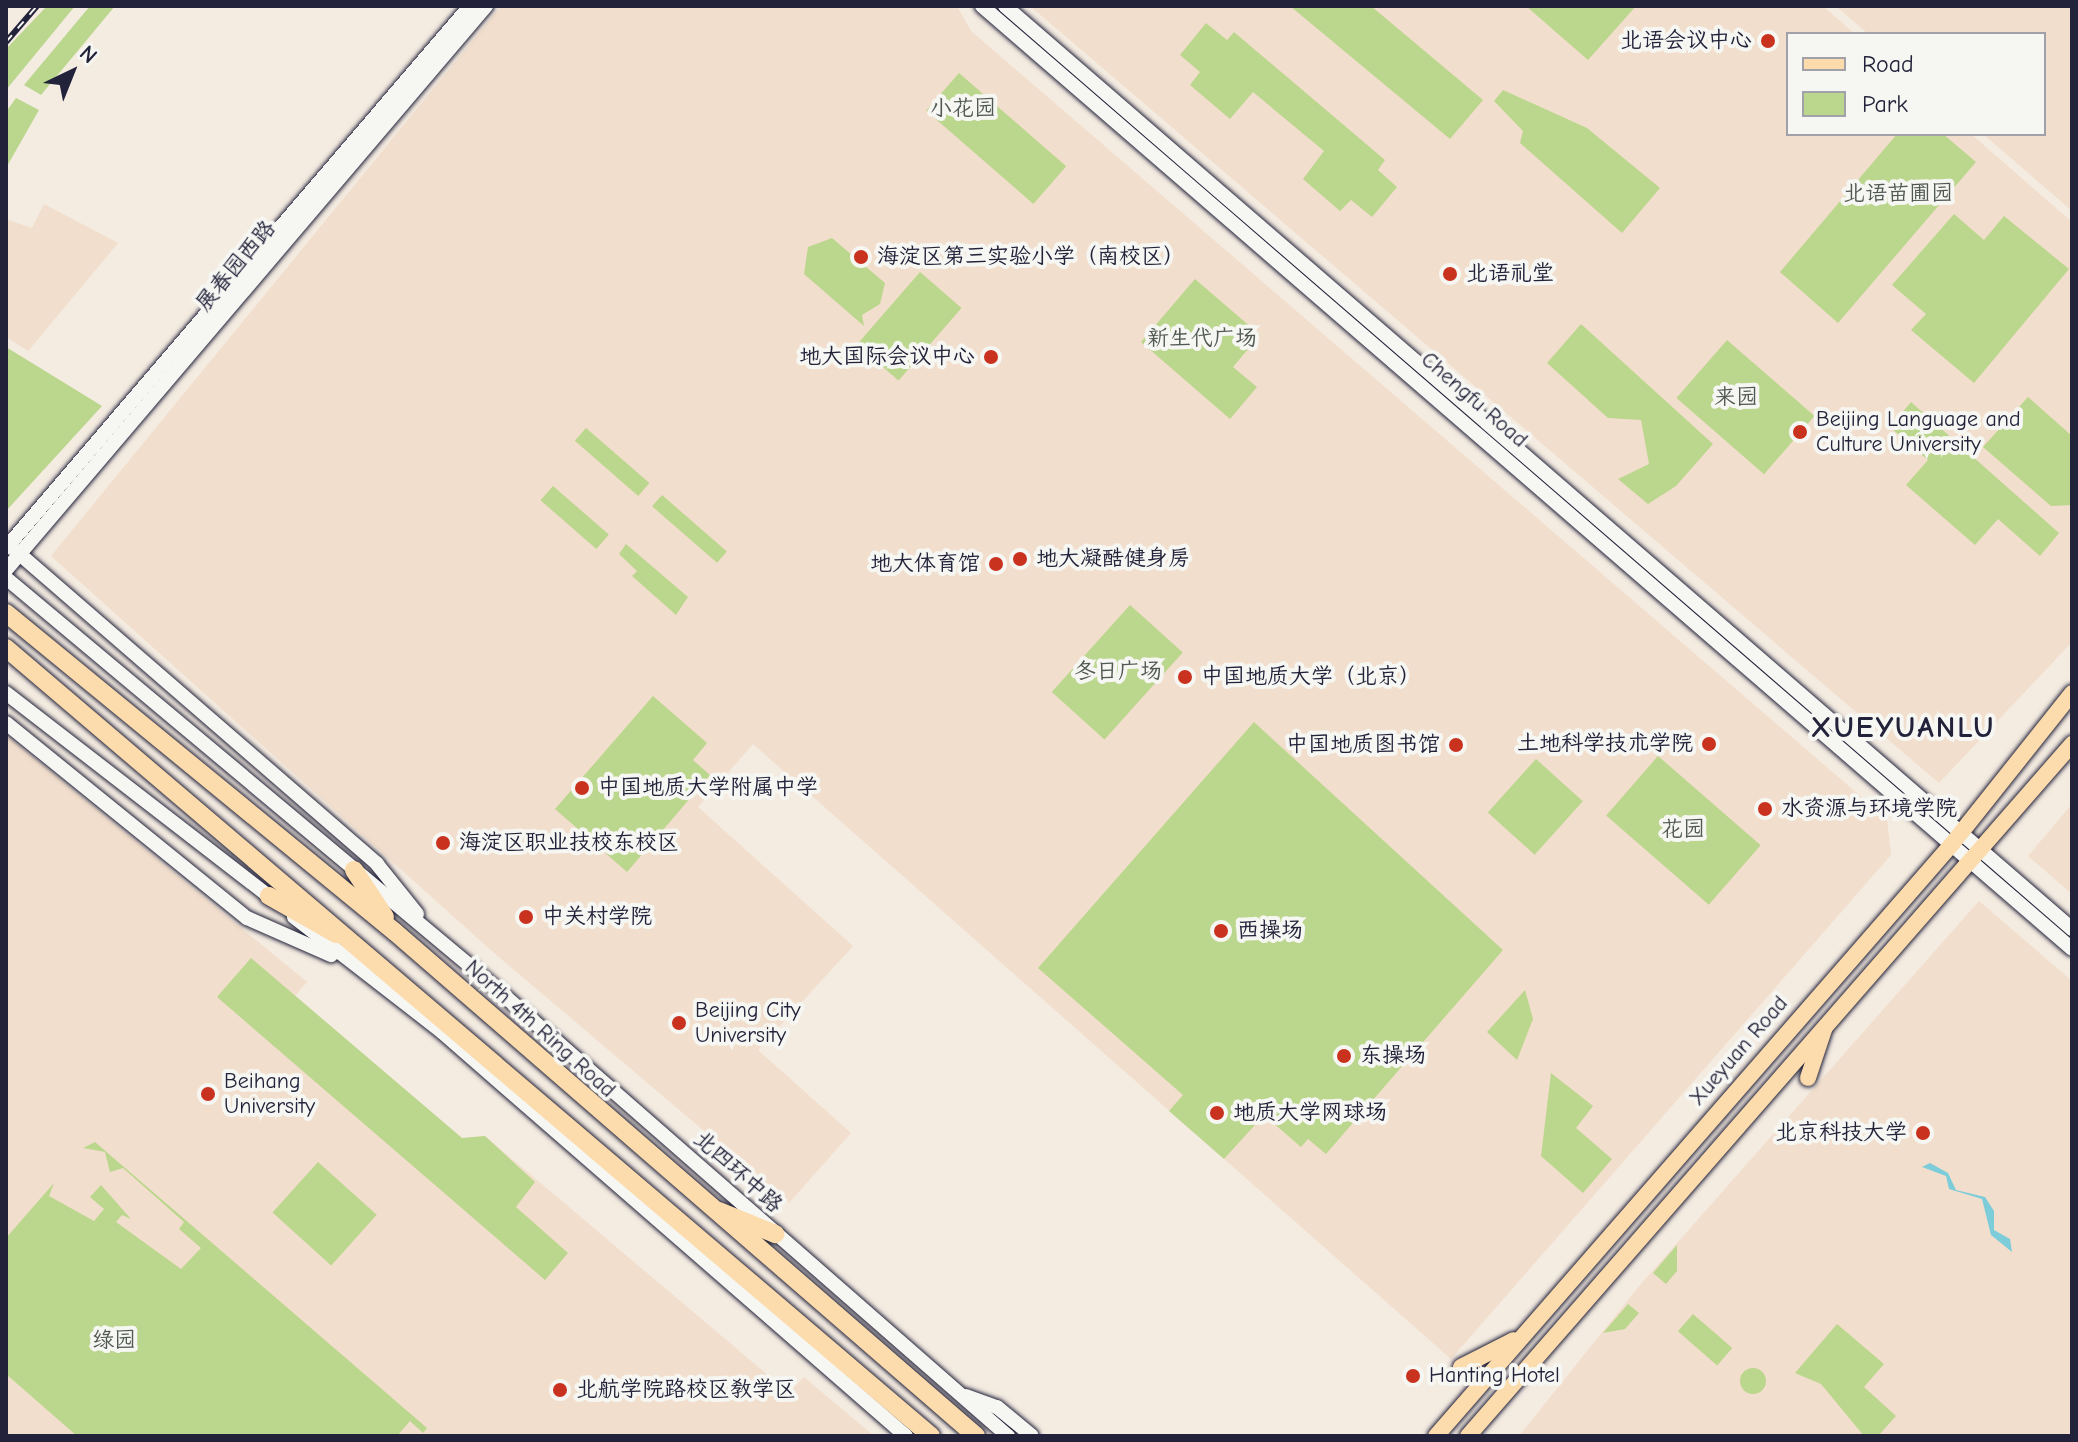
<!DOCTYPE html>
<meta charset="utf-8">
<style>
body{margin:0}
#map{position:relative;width:2078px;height:1442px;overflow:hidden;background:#f4ebe1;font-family:"Comic Neue","LXGW WenKai TC",sans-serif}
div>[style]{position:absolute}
.built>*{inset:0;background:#f2decc}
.green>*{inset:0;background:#bbd68d;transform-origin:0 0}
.round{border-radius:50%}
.water>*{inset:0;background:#7dccd9}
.roads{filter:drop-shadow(0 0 2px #22223b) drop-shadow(0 0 2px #22223b)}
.secondary>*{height:14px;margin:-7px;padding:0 7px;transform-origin:7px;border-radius:7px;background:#f6f6f2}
.primary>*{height:16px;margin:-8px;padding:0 8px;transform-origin:8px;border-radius:8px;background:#fcdcac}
.highway>*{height:18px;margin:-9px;padding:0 9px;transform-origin:9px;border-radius:9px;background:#fcdcac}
.rail>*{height:6px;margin-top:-3px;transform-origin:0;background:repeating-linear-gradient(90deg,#f6f6f2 0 9px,#22223b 0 18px);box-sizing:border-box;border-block:2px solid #22223b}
.dots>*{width:22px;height:22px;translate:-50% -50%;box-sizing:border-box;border:4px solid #f6f6f2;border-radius:50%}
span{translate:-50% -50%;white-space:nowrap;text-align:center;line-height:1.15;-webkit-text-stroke:8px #f6f6f2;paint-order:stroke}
.poi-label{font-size:22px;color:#22223b}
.right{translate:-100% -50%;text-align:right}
.left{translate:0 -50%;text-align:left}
.park-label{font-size:22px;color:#505854}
.street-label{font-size:22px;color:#22223b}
.district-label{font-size:30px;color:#22223b;font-weight:700;letter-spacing:2px}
.frame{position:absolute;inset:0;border:8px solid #22223b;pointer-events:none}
.legend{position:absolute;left:1786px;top:32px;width:260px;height:104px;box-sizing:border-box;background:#f6f6f2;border:2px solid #a1a1a9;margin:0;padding:10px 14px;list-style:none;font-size:24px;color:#22223b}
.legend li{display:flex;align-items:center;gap:16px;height:40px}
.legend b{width:40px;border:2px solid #a1a1a9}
.north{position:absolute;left:32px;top:32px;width:80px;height:80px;-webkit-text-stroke:6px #f6f6f2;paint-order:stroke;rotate:43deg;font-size:22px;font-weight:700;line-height:32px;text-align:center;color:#22223b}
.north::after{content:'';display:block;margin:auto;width:28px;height:36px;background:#22223b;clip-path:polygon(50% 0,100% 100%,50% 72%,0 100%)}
</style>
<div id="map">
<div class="built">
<i style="clip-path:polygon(501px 6px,957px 6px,971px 31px,1887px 819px,1891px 855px,1451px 1359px,753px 744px,698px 807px,853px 946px,758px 1050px,851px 1133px,789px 1203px,493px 952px,51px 556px)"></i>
<i style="clip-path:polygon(1030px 6px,1823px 6px,1855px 34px,1788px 34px,1788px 134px,1971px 134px,2072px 222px,2072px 642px,1939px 783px)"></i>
<i style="clip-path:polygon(1836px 6px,2072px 6px,2072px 211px,1983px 134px,2044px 134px,2044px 34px,1868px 34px)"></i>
<i style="clip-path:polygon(44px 204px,118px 243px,28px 351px,6px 337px,6px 219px,32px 228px)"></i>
<i style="clip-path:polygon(6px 735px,307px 982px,295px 996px,462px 1138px,485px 1136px,789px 1393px,804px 1377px,874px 1436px,6px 1436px)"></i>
<i style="clip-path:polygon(2072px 804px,2072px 894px,2028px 856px)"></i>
<i style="clip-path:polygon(1979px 901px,2072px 981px,2072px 1436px,1519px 1436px,1640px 1285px)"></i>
</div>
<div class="green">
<i style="clip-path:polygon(47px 6px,75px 6px,6px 90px,6px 49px)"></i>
<i style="clip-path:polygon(90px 6px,115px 6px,41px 95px,24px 85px)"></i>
<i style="clip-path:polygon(1290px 6px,1371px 6px,1483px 100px,1450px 139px)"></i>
<i style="clip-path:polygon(1526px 6px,1636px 6px,1588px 60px)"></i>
<i style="clip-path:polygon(1206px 23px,1227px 40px,1234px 32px,1385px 160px,1378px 170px,1397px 187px,1372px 217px,1351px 200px,1340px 211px,1303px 179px,1324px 151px,1253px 92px,1230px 119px,1190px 85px,1200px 72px,1180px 55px)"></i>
<i style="left:959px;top:73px;width:142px;height:50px;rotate:41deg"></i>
<i style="clip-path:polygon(1503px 90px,1587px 128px,1660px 188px,1622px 233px,1520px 143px,1523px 131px,1494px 101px)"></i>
<i style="clip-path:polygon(16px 98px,39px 110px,6px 168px,6px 112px)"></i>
<i style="clip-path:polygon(1897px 134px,1943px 134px,1976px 162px,1838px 323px,1780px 272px)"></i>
<i style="clip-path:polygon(1954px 214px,1984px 240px,2004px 216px,2069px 269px,1974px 383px,1911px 330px,1926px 314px,1892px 285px)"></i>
<i style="clip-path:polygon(832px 238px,885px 283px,880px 304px,862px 315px,864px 326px,804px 274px,808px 247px)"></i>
<i style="left:920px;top:272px;width:55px;height:96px;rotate:41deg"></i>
<i style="clip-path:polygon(1195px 279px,1260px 335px,1233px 367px,1257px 387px,1230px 419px,1141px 342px)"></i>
<i style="clip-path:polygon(1581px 324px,1713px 444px,1676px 486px,1648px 504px,1618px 479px,1649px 464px,1641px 420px,1608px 418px,1547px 363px)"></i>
<i style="left:1727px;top:340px;width:116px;height:77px;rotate:41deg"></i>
<i style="clip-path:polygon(6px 347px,102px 406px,6px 511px)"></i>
<i style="clip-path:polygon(2028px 397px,2072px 436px,2072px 505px,2051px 506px,1983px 447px)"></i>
<i style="clip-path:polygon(1911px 402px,2059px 533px,2040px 556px,1998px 519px,1975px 545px,1906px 485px,1928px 460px,1890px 427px)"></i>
<i style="left:586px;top:428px;width:84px;height:17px;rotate:41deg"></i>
<i style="left:553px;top:486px;width:74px;height:19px;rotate:41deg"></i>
<i style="left:662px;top:495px;width:86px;height:15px;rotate:41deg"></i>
<i style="clip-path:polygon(626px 544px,688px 597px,676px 615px,632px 576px,637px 571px,619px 554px)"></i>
<i style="left:1130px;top:605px;width:71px;height:117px;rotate:42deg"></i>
<i style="clip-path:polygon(653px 696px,707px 743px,693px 760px,710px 775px,627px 872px,555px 809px)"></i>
<i style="clip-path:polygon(1254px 722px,1503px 950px,1326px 1154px,1308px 1139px,1301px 1147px,1264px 1115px,1224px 1159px,1169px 1111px,1183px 1095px,1038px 968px)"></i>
<i style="left:1658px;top:756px;width:136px;height:79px;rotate:41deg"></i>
<i style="left:1536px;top:759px;width:63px;height:72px;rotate:42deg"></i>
<i style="clip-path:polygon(251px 958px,462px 1138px,485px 1136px,535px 1182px,516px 1207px,568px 1253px,545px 1280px,217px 997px)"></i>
<i style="clip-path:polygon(1525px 990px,1533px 1019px,1517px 1060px,1487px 1032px)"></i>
<i style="clip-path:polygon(1551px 1073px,1593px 1106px,1576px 1128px,1612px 1159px,1583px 1193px,1541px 1156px)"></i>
<i style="clip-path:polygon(95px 1142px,427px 1428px,423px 1433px,410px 1421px,397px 1436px,77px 1436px,6px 1374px,6px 1238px,54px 1183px,49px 1196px,94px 1221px,104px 1209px,90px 1197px,101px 1185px,131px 1219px,122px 1215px,116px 1222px,181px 1269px,201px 1248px,179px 1229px,184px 1222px,123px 1168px,110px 1172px,105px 1152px,83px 1148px)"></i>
<i style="left:318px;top:1162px;width:79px;height:68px;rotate:42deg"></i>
<i style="clip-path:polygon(1677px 1245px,1677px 1271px,1666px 1284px,1653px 1273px)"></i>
<i style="clip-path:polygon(1628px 1304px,1639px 1313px,1625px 1329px,1603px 1333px)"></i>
<i style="left:1693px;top:1314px;width:52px;height:23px;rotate:41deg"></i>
<i style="clip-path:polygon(1837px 1324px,1884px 1364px,1864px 1387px,1896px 1416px,1878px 1436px,1864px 1436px,1821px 1384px,1795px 1373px)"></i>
<i class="round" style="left:1740px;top:1368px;width:26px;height:26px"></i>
</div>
<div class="water">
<i style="clip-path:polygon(1930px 1163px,1948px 1173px,1956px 1190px,1985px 1197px,1994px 1211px,1994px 1230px,2010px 1239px,2012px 1252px,1991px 1235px,1982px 1199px,1949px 1189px,1946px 1176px,1922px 1167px)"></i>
</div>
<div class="roads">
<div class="secondary">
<i style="left:982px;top:6px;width:1441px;rotate:40.86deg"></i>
<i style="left:1005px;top:6px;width:1411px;rotate:40.86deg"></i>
<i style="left:6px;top:548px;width:713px;rotate:-49.43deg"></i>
<i style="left:15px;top:550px;width:479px;rotate:40.9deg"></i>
<i style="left:377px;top:864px;width:64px;rotate:51.3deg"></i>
<i style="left:6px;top:570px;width:741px;rotate:-49.6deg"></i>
<i style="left:6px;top:578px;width:613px;rotate:39.9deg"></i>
<i style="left:476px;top:971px;width:707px;rotate:41.16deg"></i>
<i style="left:6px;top:693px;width:340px;rotate:37.7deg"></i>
<i style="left:6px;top:723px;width:310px;rotate:39deg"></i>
<i style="left:247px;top:918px;width:92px;rotate:23.8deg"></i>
<i style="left:294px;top:917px;width:187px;rotate:37.8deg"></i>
<i style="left:442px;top:1032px;width:615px;rotate:41.05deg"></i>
<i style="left:966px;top:1396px;width:33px;rotate:20deg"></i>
<i style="left:997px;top:1407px;width:45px;rotate:39.6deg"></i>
</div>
<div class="primary">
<i style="left:1808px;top:1078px;width:51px;rotate:-71.6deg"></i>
<i style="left:1461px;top:1367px;width:59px;rotate:-27deg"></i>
<i style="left:1436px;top:1436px;width:785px;rotate:-48.92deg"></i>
<i style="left:1952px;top:844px;width:193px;rotate:-51.5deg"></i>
<i style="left:1468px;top:1436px;width:919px;rotate:-48.88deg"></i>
</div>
<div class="highway">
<i style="left:6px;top:613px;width:503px;rotate:39.35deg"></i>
<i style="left:395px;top:932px;width:769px;rotate:40.94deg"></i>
<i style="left:6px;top:648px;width:1215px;rotate:40.43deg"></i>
<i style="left:354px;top:870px;width:56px;rotate:56.6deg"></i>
<i style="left:269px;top:896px;width:77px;rotate:29.6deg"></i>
<i style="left:719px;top:1211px;width:61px;rotate:22.3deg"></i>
</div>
</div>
<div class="rail">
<i style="left:6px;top:42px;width:48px;rotate:-49.3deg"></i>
</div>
<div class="dots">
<i style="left:1768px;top:41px;background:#c8321e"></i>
<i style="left:861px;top:257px;background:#c8321e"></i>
<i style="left:1450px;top:274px;background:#c8321e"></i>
<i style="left:991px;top:357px;background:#c8321e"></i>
<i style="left:1800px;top:432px;background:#c8321e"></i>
<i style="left:1020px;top:559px;background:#c8321e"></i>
<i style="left:996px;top:564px;background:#c8321e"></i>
<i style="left:1185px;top:677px;background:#c8321e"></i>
<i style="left:1709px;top:744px;background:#c8321e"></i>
<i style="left:1456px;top:745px;background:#c8321e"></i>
<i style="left:582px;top:788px;background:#c8321e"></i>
<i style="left:1765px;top:809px;background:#c8321e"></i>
<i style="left:443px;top:843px;background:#c8321e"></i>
<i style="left:526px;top:917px;background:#c8321e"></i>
<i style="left:1221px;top:931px;background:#c8321e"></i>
<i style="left:679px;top:1023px;background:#c8321e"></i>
<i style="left:1344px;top:1056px;background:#c8321e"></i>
<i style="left:208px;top:1094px;background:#c8321e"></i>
<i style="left:1217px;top:1113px;background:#c8321e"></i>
<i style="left:1923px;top:1133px;background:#c8321e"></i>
<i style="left:1413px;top:1376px;background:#c8321e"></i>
<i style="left:560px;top:1390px;background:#c8321e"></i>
</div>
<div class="poi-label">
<span class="right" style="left:1752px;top:41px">北语会议中心</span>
<span class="left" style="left:877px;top:257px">海淀区第三实验小学（南校区）</span>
<span class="left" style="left:1466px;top:274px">北语礼堂</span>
<span class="right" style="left:975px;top:357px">地大国际会议中心</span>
<span class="left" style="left:1816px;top:432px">Beijing Language and<br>Culture University</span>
<span class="left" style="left:1036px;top:559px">地大凝酷健身房</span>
<span class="right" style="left:980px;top:564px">地大体育馆</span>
<span class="left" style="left:1201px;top:677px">中国地质大学（北京）</span>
<span class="right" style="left:1693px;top:744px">土地科学技术学院</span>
<span class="right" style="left:1440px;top:745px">中国地质图书馆</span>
<span class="left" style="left:598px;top:788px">中国地质大学附属中学</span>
<span class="left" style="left:1781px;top:809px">水资源与环境学院</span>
<span class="left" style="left:459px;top:843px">海淀区职业技校东校区</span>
<span class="left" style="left:542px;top:917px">中关村学院</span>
<span class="left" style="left:1237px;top:931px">西操场</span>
<span class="left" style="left:695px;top:1023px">Beijing City<br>University</span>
<span class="left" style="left:1360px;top:1056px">东操场</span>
<span class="left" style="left:224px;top:1094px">Beihang<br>University</span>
<span class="left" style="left:1233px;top:1113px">地质大学网球场</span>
<span class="right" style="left:1907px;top:1133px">北京科技大学</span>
<span class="left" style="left:1429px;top:1376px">Hanting Hotel</span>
<span class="left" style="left:576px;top:1390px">北航学院路校区教学区</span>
</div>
<div class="park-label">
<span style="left:963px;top:109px">小花园</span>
<span style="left:1898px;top:194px">北语苗圃园</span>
<span style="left:1202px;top:339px">新生代广场</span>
<span style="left:1736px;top:398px">来园</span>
<span style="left:1118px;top:672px">冬日广场</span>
<span style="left:1683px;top:830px">花园</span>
<span style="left:114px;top:1341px">绿园</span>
</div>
<div class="street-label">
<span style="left:236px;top:266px;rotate:-50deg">展春园西路</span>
<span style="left:1474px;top:400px;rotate:41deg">Chengfu Road</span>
<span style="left:540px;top:1029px;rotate:42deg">North 4th Ring Road</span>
<span style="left:1739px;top:1051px;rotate:-49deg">Xueyuan Road</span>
<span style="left:738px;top:1172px;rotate:42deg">北四环中路</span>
</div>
<div class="district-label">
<span style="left:1903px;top:728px">XUEYUANLU</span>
</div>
<div class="frame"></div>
<ul class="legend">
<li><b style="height:10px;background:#fcdcac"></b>Road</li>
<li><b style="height:22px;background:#bbd68d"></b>Park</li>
</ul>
<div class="north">N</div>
</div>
